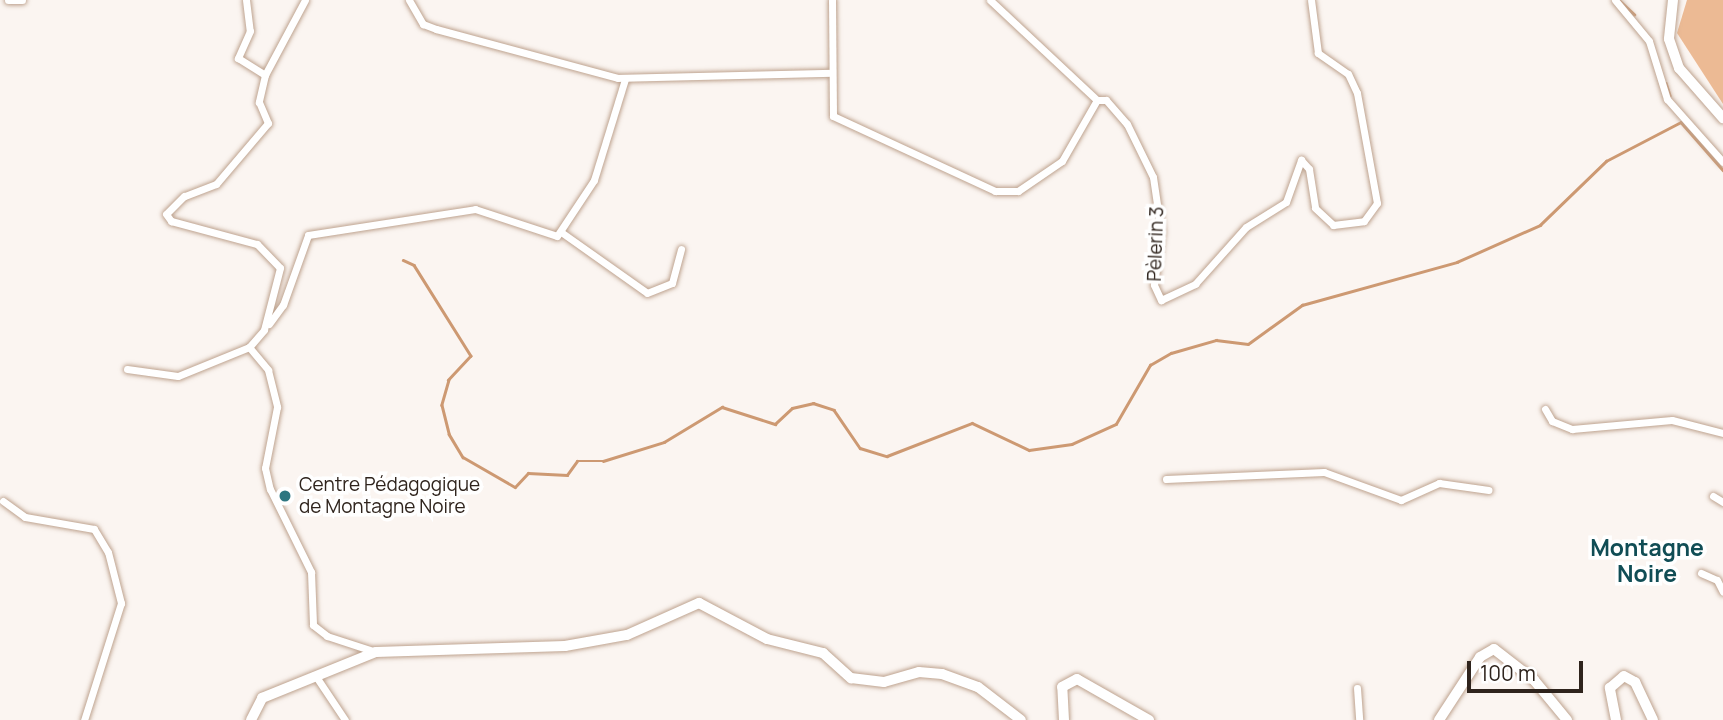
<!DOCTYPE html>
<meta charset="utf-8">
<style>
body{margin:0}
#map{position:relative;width:1723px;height:720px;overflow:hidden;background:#fbf5f1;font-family:Manrope,sans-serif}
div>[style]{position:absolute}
.green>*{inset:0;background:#ecba94}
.stream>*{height:2.5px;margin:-1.25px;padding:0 1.25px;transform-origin:1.25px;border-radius:1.25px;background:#cd9972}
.roads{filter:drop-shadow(0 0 2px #bea38f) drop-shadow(0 0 2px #bea38f)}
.street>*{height:7px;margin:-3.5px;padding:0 3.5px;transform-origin:3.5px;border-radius:3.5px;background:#fff}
.secondary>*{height:10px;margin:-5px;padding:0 5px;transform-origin:5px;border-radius:5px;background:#fff}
.dots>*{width:19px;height:19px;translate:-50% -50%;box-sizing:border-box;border:4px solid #fff;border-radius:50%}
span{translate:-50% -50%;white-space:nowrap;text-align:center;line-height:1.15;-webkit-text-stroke:7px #fff;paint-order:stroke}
.street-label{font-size:19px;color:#2f241d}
.poi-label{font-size:19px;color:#2f241d}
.left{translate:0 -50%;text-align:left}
.quarter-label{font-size:23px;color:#104d55;font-weight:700}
.scale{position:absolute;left:1467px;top:661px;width:116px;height:32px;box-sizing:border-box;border:4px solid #2f241d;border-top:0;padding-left:9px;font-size:21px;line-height:24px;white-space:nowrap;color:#2f241d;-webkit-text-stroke:5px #fff;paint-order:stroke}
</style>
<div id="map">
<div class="green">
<i style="clip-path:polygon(1687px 0,1723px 0,1723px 104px,1677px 33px)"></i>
</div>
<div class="stream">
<i style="left:1619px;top:0;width:21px;rotate:43deg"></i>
<i style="left:1666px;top:83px;width:13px;rotate:72deg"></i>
<i style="left:403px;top:260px;width:12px;rotate:24deg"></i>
<i style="left:414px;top:265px;width:107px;rotate:57.9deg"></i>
<i style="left:471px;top:356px;width:33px;rotate:133deg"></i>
<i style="left:449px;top:380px;width:26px;rotate:106deg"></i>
<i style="left:442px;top:405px;width:30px;rotate:76deg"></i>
<i style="left:449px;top:434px;width:27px;rotate:59deg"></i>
<i style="left:463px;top:457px;width:60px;rotate:30deg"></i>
<i style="left:515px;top:487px;width:19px;rotate:-47deg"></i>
<i style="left:528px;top:473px;width:39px;rotate:3deg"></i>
<i style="left:567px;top:475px;width:17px;rotate:-54deg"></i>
<i style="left:577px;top:461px;width:26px"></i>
<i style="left:603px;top:461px;width:64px;rotate:-17.3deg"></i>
<i style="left:664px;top:442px;width:68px;rotate:-31.1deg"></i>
<i style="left:722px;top:407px;width:56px;rotate:17.8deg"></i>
<i style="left:775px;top:424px;width:23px;rotate:-43deg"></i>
<i style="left:792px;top:408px;width:22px;rotate:-13deg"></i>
<i style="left:813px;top:403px;width:22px;rotate:18deg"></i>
<i style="left:834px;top:410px;width:46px;rotate:55.6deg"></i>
<i style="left:860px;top:448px;width:28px;rotate:17deg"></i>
<i style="left:887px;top:456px;width:91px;rotate:-21.2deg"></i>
<i style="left:972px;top:423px;width:63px;rotate:25.3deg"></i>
<i style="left:1029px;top:450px;width:43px;rotate:-7.9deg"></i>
<i style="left:1072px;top:444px;width:48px;rotate:-24.4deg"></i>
<i style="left:1116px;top:424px;width:68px;rotate:-60deg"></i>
<i style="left:1150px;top:365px;width:24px;rotate:-30deg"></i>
<i style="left:1171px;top:353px;width:47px;rotate:-16.1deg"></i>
<i style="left:1216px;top:340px;width:32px;rotate:7deg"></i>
<i style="left:1248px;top:344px;width:67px;rotate:-35.8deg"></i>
<i style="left:1302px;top:305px;width:161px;rotate:-15.5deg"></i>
<i style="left:1457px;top:262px;width:91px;rotate:-24deg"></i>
<i style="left:1540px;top:225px;width:92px;rotate:-44.1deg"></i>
<i style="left:1606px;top:161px;width:85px;rotate:-27.5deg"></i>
<i style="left:1681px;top:122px;width:64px;rotate:48.8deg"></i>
</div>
<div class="roads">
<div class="street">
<i style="left:8px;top:0;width:14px"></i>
<i style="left:246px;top:0;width:31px;rotate:83deg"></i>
<i style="left:250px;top:31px;width:30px;rotate:114deg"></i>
<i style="left:238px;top:58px;width:32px;rotate:32deg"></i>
<i style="left:305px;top:0;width:85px;rotate:118.1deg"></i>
<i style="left:265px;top:75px;width:28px;rotate:103deg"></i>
<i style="left:259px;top:102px;width:23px;rotate:67deg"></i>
<i style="left:268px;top:123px;width:80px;rotate:130.4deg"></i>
<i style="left:216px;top:184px;width:34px;rotate:159deg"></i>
<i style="left:184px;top:196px;width:25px;rotate:135deg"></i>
<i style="left:166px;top:214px;width:9px;rotate:54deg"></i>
<i style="left:171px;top:221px;width:89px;rotate:15deg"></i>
<i style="left:257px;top:244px;width:33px;rotate:46deg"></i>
<i style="left:280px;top:268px;width:64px;rotate:104.5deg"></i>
<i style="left:264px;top:330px;width:23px;rotate:131deg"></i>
<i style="left:249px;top:347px;width:30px;rotate:50deg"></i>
<i style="left:268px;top:370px;width:38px;rotate:76deg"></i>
<i style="left:277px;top:407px;width:62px;rotate:101.1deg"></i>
<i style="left:265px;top:468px;width:22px;rotate:77deg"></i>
<i style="left:270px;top:489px;width:93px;rotate:63.7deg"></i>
<i style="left:311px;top:572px;width:53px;rotate:87.8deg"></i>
<i style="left:313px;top:625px;width:18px;rotate:38deg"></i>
<i style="left:327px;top:636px;width:52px;rotate:18.1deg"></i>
<i style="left:409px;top:0;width:28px;rotate:60deg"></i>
<i style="left:423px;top:24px;width:14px;rotate:21deg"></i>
<i style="left:436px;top:29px;width:188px;rotate:15.1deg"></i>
<i style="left:618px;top:78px;width:211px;rotate:-1.4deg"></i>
<i style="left:832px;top:0;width:116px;rotate:89.5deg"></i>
<i style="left:833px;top:116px;width:179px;rotate:24.8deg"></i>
<i style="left:995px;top:191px;width:23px"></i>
<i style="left:1018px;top:191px;width:53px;rotate:-34.3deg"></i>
<i style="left:1062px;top:161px;width:70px;rotate:-60.2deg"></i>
<i style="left:1097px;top:100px;width:9px"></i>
<i style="left:1106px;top:100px;width:32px;rotate:49deg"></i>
<i style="left:1127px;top:124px;width:59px;rotate:63.9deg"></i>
<i style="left:1153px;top:177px;width:55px;rotate:81.6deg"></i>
<i style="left:1161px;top:231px;width:54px;rotate:97.4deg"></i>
<i style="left:1154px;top:285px;width:17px;rotate:65deg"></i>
<i style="left:1161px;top:300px;width:38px;rotate:-25deg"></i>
<i style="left:1195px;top:284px;width:76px;rotate:-48.2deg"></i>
<i style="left:1246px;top:227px;width:47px;rotate:-32deg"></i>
<i style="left:1286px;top:202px;width:45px;rotate:-70.3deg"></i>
<i style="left:1301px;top:160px;width:12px;rotate:48deg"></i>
<i style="left:1309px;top:169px;width:39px;rotate:81deg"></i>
<i style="left:1315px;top:208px;width:25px;rotate:43deg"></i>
<i style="left:1333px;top:225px;width:31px;rotate:-7deg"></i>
<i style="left:1364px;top:221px;width:22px;rotate:-54deg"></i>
<i style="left:1377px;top:203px;width:112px;rotate:-100.3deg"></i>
<i style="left:1357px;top:93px;width:21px;rotate:-115deg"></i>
<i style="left:1348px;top:74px;width:37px;rotate:-145deg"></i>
<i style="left:1318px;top:53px;width:53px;rotate:-97.5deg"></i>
<i style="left:990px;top:0;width:146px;rotate:43.1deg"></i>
<i style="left:1615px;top:0;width:53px;rotate:50.3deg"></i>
<i style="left:1649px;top:41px;width:61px;rotate:72.8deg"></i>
<i style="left:1667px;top:99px;width:84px;rotate:48.4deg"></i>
<i style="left:561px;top:232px;width:105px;rotate:35.3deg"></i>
<i style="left:647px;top:293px;width:27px;rotate:-22deg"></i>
<i style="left:672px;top:283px;width:35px;rotate:-75deg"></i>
<i style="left:269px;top:324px;width:24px;rotate:-54deg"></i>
<i style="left:283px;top:305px;width:74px;rotate:-70.3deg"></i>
<i style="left:308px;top:235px;width:169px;rotate:-8.8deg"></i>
<i style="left:475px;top:209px;width:86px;rotate:18.2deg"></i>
<i style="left:557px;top:236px;width:67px;rotate:-56.5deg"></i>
<i style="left:594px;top:180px;width:106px;rotate:-72.9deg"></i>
<i style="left:127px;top:369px;width:51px;rotate:7.8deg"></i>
<i style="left:178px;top:376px;width:77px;rotate:-22.2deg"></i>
<i style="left:1545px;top:409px;width:14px;rotate:60deg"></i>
<i style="left:1552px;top:421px;width:22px;rotate:22deg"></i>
<i style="left:1572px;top:429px;width:100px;rotate:-5.1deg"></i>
<i style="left:1672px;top:420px;width:53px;rotate:14.3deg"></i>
<i style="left:1166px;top:479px;width:158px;rotate:-2.5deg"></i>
<i style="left:1324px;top:472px;width:82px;rotate:20deg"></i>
<i style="left:1401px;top:500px;width:42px;rotate:-24.1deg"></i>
<i style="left:1439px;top:483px;width:50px;rotate:8deg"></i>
<i style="left:1713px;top:496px;width:12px;rotate:31deg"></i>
<i style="left:3px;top:501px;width:27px;rotate:36deg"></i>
<i style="left:25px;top:517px;width:70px;rotate:9.9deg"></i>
<i style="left:94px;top:529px;width:27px;rotate:59deg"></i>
<i style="left:108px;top:552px;width:53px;rotate:75.7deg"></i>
<i style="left:121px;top:603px;width:123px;rotate:107.5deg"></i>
<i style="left:1701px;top:573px;width:17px;rotate:24deg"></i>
<i style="left:1717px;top:580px;width:13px;rotate:63deg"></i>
<i style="left:315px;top:675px;width:54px;rotate:56.3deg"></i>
<i style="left:1357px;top:688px;width:32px;rotate:86deg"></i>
</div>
<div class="secondary">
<i style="left:1673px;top:0;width:39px;rotate:96deg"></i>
<i style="left:1669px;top:39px;width:31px;rotate:71deg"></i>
<i style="left:1679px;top:68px;width:67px;rotate:48.7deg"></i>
<i style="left:251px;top:720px;width:25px;rotate:-63deg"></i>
<i style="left:262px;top:698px;width:123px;rotate:-22deg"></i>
<i style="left:376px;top:652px;width:189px;rotate:-1.8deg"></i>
<i style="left:565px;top:646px;width:63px;rotate:-10.1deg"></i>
<i style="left:627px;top:635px;width:79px;rotate:-24deg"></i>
<i style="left:699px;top:603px;width:77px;rotate:27.9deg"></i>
<i style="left:767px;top:639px;width:58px;rotate:14deg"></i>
<i style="left:823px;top:653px;width:38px;rotate:42deg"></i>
<i style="left:851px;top:678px;width:33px;rotate:7deg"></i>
<i style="left:884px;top:682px;width:36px;rotate:-16deg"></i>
<i style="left:919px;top:672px;width:23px;rotate:5deg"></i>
<i style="left:942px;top:674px;width:38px;rotate:20deg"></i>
<i style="left:978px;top:687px;width:54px;rotate:37.5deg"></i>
<i style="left:1064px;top:720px;width:33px;rotate:-93deg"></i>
<i style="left:1062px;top:687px;width:17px;rotate:-28deg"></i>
<i style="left:1077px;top:679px;width:83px;rotate:29.7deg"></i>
<i style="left:1439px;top:720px;width:75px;rotate:-56.9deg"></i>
<i style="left:1480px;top:657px;width:16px;rotate:-30deg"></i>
<i style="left:1494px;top:649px;width:51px;rotate:37.8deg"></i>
<i style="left:1534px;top:680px;width:52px;rotate:50.5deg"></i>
<i style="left:1616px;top:720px;width:33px;rotate:-101deg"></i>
<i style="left:1610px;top:688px;width:18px;rotate:-41deg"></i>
<i style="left:1624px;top:676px;width:13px;rotate:29deg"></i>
<i style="left:1635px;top:682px;width:42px;rotate:64.7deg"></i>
</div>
</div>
<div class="dots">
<i style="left:285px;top:496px;background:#2e7680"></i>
</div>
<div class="street-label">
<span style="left:1156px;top:244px;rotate:-88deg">Pèlerin 3</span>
</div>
<div class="poi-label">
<span class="left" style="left:299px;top:496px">Centre Pédagogique<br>de Montagne Noire</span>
</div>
<div class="quarter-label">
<span style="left:1647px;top:560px">Montagne<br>Noire</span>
</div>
<div class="scale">100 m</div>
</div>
